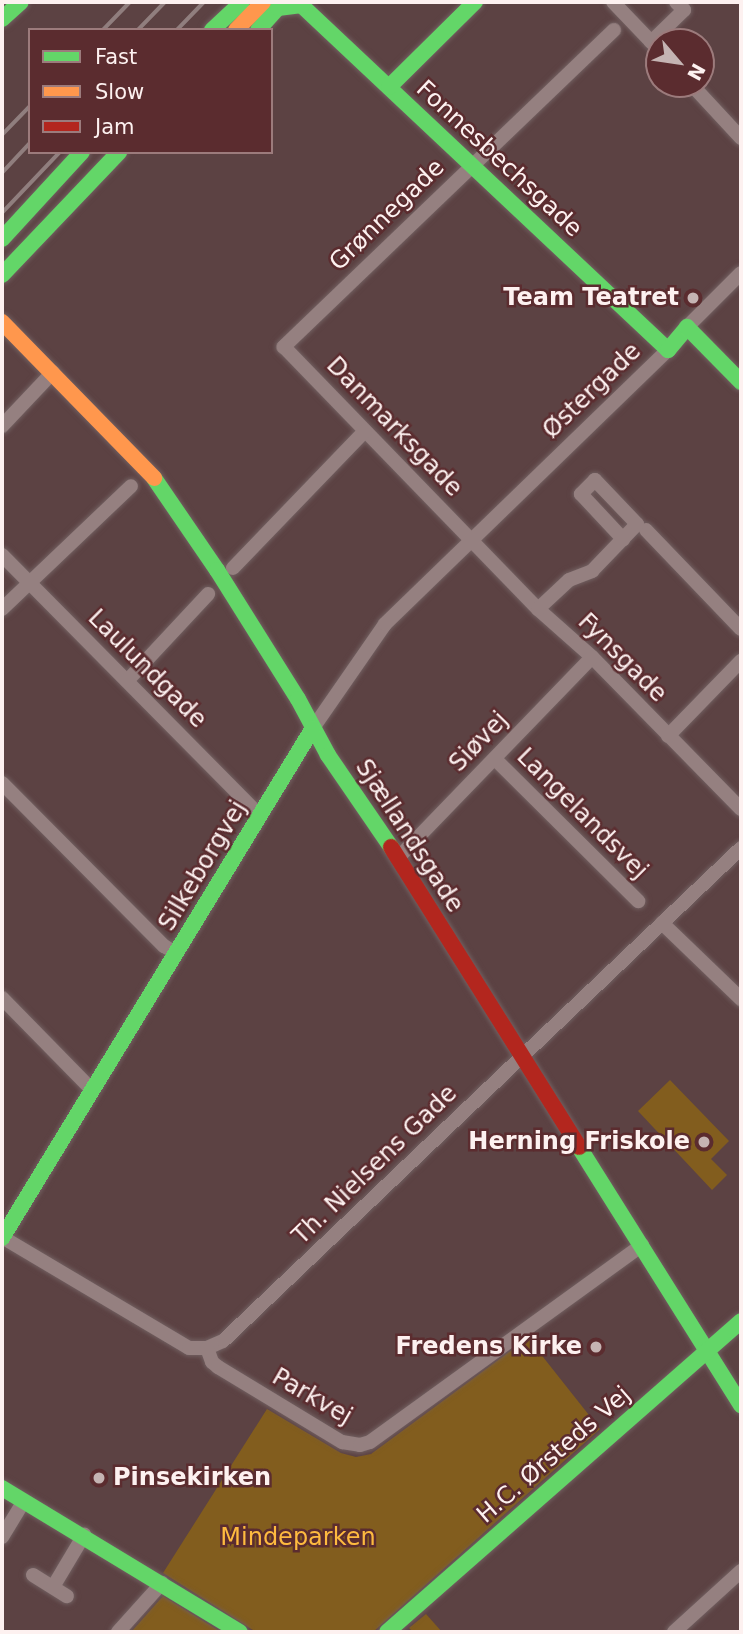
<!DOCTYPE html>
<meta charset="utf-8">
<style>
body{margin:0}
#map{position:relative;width:743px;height:1634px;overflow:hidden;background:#5c4243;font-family:"DejaVu Sans",sans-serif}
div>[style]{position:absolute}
.green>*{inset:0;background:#825d1e}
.roads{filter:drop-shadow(0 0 2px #715f60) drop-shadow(0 0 2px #715f60)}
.street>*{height:14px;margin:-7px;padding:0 7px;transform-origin:7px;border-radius:7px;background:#958080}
.fast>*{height:16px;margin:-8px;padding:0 8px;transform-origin:8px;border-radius:8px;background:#63d668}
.slow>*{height:16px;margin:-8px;padding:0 8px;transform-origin:8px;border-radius:8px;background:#ff974d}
.jam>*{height:16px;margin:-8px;padding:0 8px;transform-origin:8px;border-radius:8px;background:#b3261e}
.rail>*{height:3.5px;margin:-1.75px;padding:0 1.75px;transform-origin:1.75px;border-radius:1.75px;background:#907e7e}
.dots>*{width:19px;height:19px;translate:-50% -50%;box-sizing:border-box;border:4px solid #5b2c2f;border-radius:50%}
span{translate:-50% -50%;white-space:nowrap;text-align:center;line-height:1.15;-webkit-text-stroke:5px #5b2c2f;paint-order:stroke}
.street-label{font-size:24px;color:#fdf1f0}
.poi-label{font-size:24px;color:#fdf1f0;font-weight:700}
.right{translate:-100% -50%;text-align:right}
.left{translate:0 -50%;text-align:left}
.park-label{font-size:24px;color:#feba3f}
.frame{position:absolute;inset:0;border:4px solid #fdf1f0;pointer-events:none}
.legend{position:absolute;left:28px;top:28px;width:245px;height:126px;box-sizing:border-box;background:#5b2c2f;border:2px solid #9c7b7c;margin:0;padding:9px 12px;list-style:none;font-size:21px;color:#fdf1f0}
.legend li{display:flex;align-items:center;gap:14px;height:35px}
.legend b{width:35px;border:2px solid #9c7b7c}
.north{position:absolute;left:645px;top:28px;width:70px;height:70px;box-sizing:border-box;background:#5b2c2f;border:2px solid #9c7b7c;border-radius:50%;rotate:119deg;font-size:19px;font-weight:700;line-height:28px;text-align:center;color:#fdf1f0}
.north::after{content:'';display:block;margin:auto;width:24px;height:32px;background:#c5b4b3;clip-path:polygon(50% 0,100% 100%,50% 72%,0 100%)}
</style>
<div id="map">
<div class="green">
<i style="clip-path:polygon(670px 1080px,729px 1141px,711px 1159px,727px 1175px,712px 1190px,638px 1111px)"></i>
<i style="clip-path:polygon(528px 1338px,600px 1429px,373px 1632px,256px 1632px,163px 1573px,267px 1409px,341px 1453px,356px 1457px,371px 1454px)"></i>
<i style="clip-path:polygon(163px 1596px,221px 1632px,131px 1632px)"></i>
<i style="clip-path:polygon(426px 1614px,442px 1632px,413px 1632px,409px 1628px)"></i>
</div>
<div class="roads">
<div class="street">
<i style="left:613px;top:2px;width:66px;rotate:46.2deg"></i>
<i style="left:614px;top:30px;width:458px;rotate:136.2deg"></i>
<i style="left:284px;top:347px;width:365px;rotate:45.9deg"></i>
<i style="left:538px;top:609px;width:72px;rotate:41.6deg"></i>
<i style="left:592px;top:657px;width:213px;rotate:45.6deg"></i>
<i style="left:651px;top:42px;width:46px;rotate:-44.1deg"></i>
<i style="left:684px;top:10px;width:11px;rotate:-135deg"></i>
<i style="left:691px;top:84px;width:74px;rotate:47.2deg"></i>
<i style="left:687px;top:327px;width:76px;rotate:-45deg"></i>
<i style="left:2px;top:426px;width:74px;rotate:-46.6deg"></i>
<i style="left:646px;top:530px;width:137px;rotate:46.2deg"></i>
<i style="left:2px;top:555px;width:367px;rotate:45.3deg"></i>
<i style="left:233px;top:568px;width:190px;rotate:-46.1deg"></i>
<i style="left:2px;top:609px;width:178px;rotate:-43.6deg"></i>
<i style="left:538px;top:609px;width:42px;rotate:-43.1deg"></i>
<i style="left:569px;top:580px;width:25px;rotate:-21deg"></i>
<i style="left:592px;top:571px;width:65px;rotate:-46.2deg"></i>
<i style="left:637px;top:524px;width:61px;rotate:-133.7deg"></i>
<i style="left:595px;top:480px;width:20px;rotate:135deg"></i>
<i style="left:581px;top:494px;width:62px;rotate:47deg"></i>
<i style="left:127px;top:681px;width:119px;rotate:-47deg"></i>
<i style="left:313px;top:728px;width:126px;rotate:-55.3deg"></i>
<i style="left:385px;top:624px;width:394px;rotate:-44.1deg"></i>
<i style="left:668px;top:736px;width:105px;rotate:-45.8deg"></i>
<i style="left:495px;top:759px;width:202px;rotate:44.8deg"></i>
<i style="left:2px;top:783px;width:230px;rotate:45.2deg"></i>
<i style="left:164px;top:946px;width:14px;rotate:30deg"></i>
<i style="left:398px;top:858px;width:279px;rotate:-46deg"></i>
<i style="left:662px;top:923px;width:110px;rotate:43.9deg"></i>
<i style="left:2px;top:998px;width:129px;rotate:45.6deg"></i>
<i style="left:2px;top:1237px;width:217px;rotate:30.7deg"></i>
<i style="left:189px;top:1348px;width:18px"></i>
<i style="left:207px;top:1348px;width:17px;rotate:-24deg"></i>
<i style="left:223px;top:1341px;width:715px;rotate:-43.58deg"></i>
<i style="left:207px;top:1348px;width:15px;rotate:70deg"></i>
<i style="left:212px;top:1362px;width:8px;rotate:40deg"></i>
<i style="left:218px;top:1367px;width:145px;rotate:31.2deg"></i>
<i style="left:342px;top:1442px;width:18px;rotate:9deg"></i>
<i style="left:360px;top:1445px;width:10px;rotate:-17deg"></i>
<i style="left:370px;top:1442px;width:336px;rotate:-35.9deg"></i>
<i style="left:2px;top:1537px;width:42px;rotate:-58.6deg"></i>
<i style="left:33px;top:1575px;width:40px;rotate:32deg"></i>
<i style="left:53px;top:1587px;width:61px;rotate:-59.2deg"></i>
<i style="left:118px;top:1632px;width:66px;rotate:-48.1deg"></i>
<i style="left:674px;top:1632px;width:91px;rotate:-42.3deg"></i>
</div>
<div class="fast">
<i style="left:298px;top:2px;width:508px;rotate:43.24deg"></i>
<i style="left:668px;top:350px;width:30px;rotate:-50deg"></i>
<i style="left:687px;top:327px;width:77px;rotate:45.5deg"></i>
<i style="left:2px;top:19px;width:25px;rotate:-42deg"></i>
<i style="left:212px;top:30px;width:41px;rotate:-43deg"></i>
<i style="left:258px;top:30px;width:30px;rotate:-48deg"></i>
<i style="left:278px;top:8px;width:24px;rotate:-7deg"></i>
<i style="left:389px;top:87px;width:121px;rotate:-44.7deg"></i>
<i style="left:2px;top:239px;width:118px;rotate:-47.4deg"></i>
<i style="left:2px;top:275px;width:170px;rotate:-46.4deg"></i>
<i style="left:154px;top:478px;width:112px;rotate:55.6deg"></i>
<i style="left:217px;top:570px;width:152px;rotate:57.9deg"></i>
<i style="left:298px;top:699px;width:64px;rotate:61.8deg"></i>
<i style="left:328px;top:755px;width:112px;rotate:55.6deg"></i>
<i style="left:579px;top:1147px;width:305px;rotate:57.9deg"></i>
<i style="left:2px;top:1238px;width:597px;rotate:-58.62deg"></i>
<i style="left:2px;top:1488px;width:278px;rotate:31.2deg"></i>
<i style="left:387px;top:1632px;width:471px;rotate:-41.3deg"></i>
</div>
<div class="slow">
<i style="left:236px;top:30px;width:39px;rotate:-46deg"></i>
<i style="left:2px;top:322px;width:218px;rotate:45.7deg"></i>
</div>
<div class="jam">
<i style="left:391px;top:847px;width:354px;rotate:57.9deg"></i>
</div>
</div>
<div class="rail">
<i style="left:103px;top:30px;width:39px;rotate:-46deg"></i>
<i style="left:138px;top:30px;width:39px;rotate:-46deg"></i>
<i style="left:177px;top:30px;width:39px;rotate:-46deg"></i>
<i style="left:2px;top:135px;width:40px;rotate:-46deg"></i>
<i style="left:2px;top:173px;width:41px;rotate:-47deg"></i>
<i style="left:2px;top:213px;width:84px;rotate:-46.4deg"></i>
</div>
<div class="dots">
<i style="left:693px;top:298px;background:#c5b4b3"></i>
<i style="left:704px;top:1142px;background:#c5b4b3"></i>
<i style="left:596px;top:1347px;background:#c5b4b3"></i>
<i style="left:99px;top:1478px;background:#c5b4b3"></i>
</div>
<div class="street-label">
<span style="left:499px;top:159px;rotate:43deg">Fonnesbechsgade</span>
<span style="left:387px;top:215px;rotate:-44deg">Grønnegade</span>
<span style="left:592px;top:391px;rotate:-44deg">Østergade</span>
<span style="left:394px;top:427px;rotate:46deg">Danmarksgade</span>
<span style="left:622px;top:658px;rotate:45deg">Fynsgade</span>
<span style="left:147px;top:669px;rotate:45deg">Laulundgade</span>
<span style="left:479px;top:742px;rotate:-46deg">Siøvej</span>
<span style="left:582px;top:814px;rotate:45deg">Langelandsvej</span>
<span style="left:409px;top:836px;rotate:57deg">Sjællandsgade</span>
<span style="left:203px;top:866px;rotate:-59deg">Silkeborgvej</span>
<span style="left:375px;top:1165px;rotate:-44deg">Th. Nielsens Gade</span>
<span style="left:312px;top:1397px;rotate:30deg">Parkvej</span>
<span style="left:554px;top:1455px;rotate:-41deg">H.C. Ørsteds Vej</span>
</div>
<div class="poi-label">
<span class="right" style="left:679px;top:298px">Team Teatret</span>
<span class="right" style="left:690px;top:1142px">Herning Friskole</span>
<span class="right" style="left:582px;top:1347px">Fredens Kirke</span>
<span class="left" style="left:113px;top:1478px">Pinsekirken</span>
</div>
<div class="park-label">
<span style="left:298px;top:1538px">Mindeparken</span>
</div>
<div class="frame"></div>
<ul class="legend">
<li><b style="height:9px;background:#63d668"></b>Fast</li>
<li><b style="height:9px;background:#ff974d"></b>Slow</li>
<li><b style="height:9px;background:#b3261e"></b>Jam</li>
</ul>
<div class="north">N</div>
</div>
